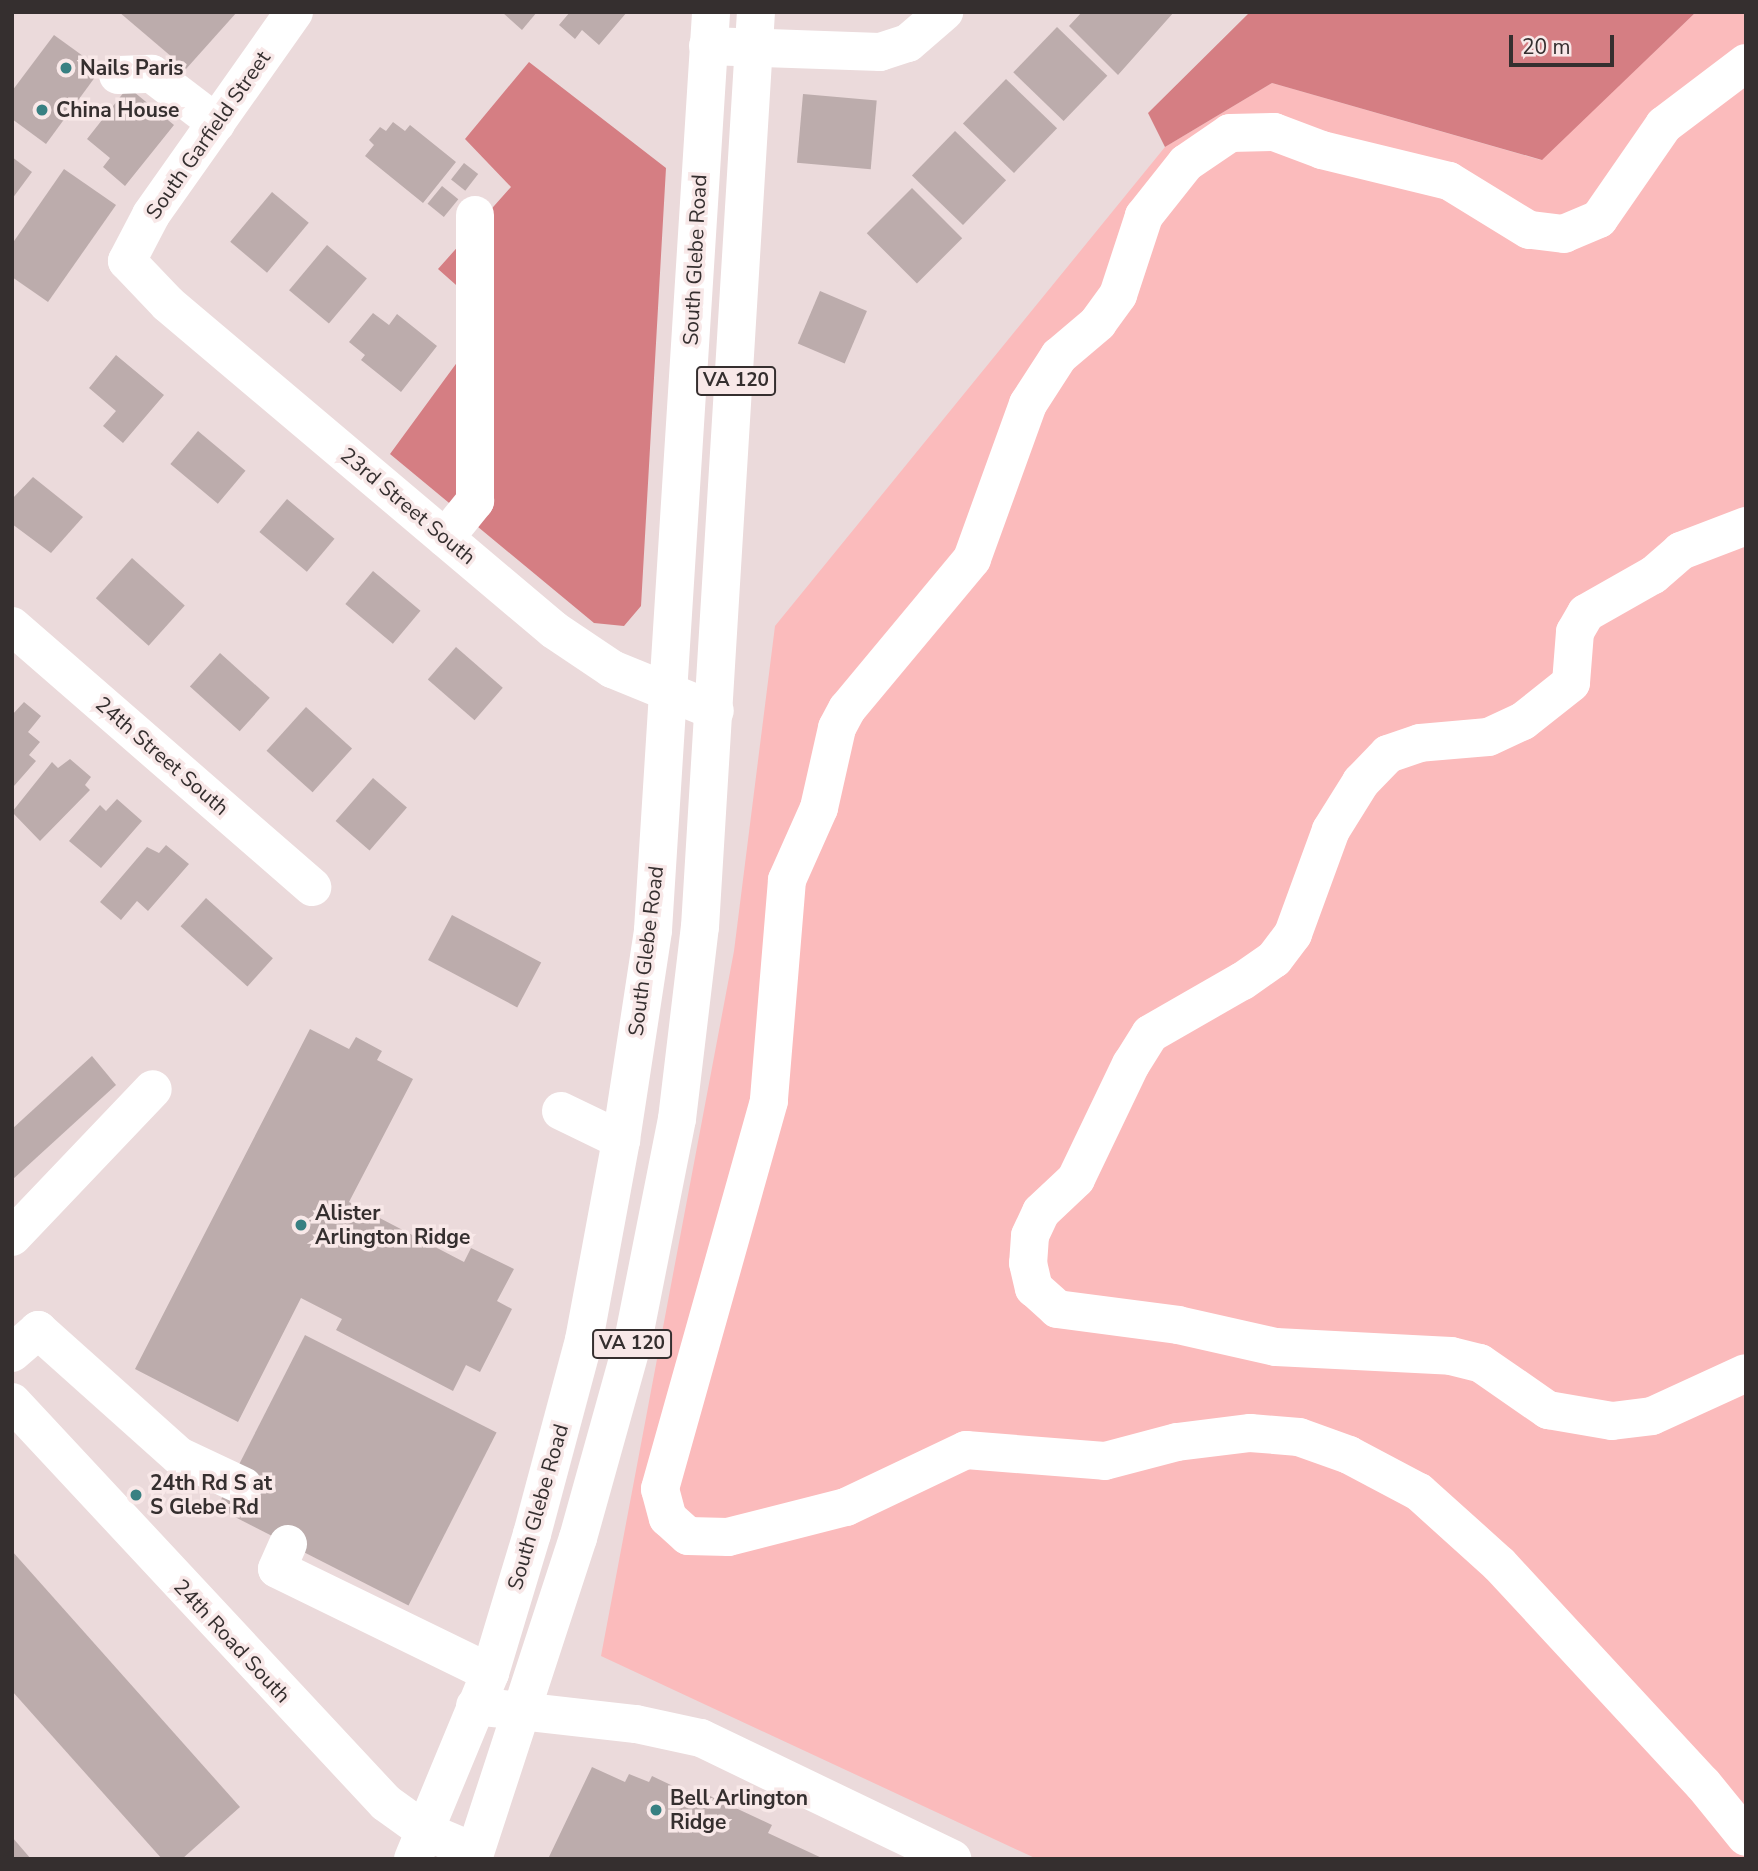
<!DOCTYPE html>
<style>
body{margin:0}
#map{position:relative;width:1758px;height:1871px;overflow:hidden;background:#ebdadb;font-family:"Nunito Sans",sans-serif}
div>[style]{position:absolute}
.green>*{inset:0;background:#fbbbbc}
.forest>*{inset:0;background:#d57e83}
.building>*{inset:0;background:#bcacac;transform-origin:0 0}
.minor>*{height:38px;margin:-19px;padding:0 19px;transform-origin:19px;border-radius:19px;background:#fff}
.major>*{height:38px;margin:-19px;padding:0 19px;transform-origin:19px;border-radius:19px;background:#fff}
.dots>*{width:19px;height:19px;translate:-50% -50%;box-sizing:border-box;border:4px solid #f8e8e8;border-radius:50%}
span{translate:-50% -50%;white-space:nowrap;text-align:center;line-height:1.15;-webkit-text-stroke:7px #f8e8e8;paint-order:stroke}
.shield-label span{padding:2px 5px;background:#f8e8e8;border:2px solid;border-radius:5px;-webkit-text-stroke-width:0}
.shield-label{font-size:19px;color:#352f2f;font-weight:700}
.poi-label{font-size:21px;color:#352f2f;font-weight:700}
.left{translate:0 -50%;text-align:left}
.street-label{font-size:21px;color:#352f2f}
.frame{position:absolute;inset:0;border:14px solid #352f2f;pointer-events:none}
.scale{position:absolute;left:1509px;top:35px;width:105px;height:32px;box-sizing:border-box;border:4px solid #352f2f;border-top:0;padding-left:9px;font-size:21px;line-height:24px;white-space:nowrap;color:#352f2f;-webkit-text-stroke:5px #f8e8e8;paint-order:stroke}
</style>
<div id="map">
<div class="green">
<i style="clip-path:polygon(1696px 12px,1746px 12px,1746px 1859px,1037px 1859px,601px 1656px,734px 951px,775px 626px,1165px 147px,1272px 83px,1541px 160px)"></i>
</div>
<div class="forest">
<i style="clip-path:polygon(1250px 12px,1696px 12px,1542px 160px,1272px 83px,1165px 147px,1148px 113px)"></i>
<i style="clip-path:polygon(529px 62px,666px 168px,641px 606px,624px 626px,594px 623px,390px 454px,491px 316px,438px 269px,511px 187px,465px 139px)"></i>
</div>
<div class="building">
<i style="clip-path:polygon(119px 12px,237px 12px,186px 69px)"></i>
<i style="clip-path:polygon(502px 12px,537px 12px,522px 30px)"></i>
<i style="clip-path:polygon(570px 12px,627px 12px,599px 45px,582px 30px,575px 39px,559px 25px)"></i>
<i style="clip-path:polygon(1082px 12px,1146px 14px,1174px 12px,1118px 75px,1069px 26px)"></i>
<i style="left:1057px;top:27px;width:70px;height:63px;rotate:44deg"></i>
<i style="clip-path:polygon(54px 35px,101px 69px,46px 144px,12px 119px,12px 91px)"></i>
<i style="left:1006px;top:79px;width:71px;height:62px;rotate:44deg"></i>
<i style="clip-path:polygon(128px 87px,174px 125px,125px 186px,103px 167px,110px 158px,87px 139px)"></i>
<i style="left:803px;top:94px;width:74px;height:69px;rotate:5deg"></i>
<i style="clip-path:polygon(393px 122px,405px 131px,410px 125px,456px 162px,423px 203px,365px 156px,374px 145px,369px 140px,380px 127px,386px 131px)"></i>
<i style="left:955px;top:131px;width:71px;height:62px;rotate:44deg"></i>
<i style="clip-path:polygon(12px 157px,32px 172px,12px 199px)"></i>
<i style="left:464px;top:163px;width:18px;height:21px;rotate:38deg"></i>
<i style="clip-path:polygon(64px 169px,116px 205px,48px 302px,12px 277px,12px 244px)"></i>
<i style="left:442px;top:186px;width:21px;height:23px;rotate:39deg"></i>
<i style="left:912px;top:188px;width:71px;height:64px;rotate:45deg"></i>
<i style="left:272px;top:192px;width:48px;height:65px;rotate:40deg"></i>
<i style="left:327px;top:245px;width:52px;height:59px;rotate:40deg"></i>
<i style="left:820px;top:291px;width:51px;height:57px;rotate:23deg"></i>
<i style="clip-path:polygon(373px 313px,389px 325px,397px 314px,437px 346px,401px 392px,361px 360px,365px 355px,349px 342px)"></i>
<i style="clip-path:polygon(116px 355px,164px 395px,123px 443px,103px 426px,116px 411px,89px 388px)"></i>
<i style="left:198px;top:431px;width:62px;height:43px;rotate:40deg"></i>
<i style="clip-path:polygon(33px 477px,83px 517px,51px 553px,12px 524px,12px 499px)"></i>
<i style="left:287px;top:499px;width:62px;height:43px;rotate:40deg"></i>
<i style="left:132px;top:558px;width:71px;height:54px;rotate:42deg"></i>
<i style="left:373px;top:571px;width:62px;height:43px;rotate:40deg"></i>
<i style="left:456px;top:647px;width:62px;height:43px;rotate:41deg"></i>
<i style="left:220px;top:653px;width:67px;height:45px;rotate:42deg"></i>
<i style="clip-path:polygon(24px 702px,41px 716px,28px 732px,40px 742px,29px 755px,36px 761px,14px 786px,12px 715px)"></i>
<i style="left:306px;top:707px;width:62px;height:59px;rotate:42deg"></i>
<i style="clip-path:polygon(70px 759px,91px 777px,85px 785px,90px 790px,40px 841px,12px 812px,52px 762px,58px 768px)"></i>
<i style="left:373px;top:778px;width:45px;height:57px;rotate:41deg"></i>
<i style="clip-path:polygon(117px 799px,142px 821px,101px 868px,69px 841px,100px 805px,106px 811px)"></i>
<i style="clip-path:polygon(166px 845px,189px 864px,148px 911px,137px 901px,121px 920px,100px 902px,147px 847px,159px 853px)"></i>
<i style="left:206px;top:898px;width:90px;height:38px;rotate:42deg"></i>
<i style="left:452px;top:915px;width:101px;height:51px;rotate:28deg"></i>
<i style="clip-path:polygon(310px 1029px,349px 1049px,356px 1037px,382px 1051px,377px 1060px,413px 1079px,349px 1202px,464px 1262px,471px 1248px,514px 1269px,497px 1301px,512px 1309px,480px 1372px,466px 1365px,453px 1391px,336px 1330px,342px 1319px,301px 1298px,238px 1422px,135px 1369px)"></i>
<i style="clip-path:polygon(92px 1056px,116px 1085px,12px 1180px,12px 1129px)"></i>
<i style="left:305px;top:1335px;width:215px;height:194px;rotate:27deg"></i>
<i style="clip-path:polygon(12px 1551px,240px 1807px,182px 1859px,162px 1859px,12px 1691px)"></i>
<i style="clip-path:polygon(592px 1767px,625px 1782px,629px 1774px,649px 1782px,652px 1776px,692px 1795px,695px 1789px,772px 1825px,768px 1833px,824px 1859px,548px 1859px)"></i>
<i style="clip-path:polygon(12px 1837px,31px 1859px,12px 1859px)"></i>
</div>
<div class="minor">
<i style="left:294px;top:12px;width:248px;rotate:125.2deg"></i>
<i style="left:151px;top:215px;width:52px;rotate:117.6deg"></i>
<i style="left:127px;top:261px;width:59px;rotate:46.4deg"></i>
<i style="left:168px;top:304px;width:505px;rotate:40.18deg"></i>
<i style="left:554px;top:630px;width:70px;rotate:33.9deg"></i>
<i style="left:612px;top:669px;width:111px;rotate:22.2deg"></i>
<i style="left:708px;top:46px;width:172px;rotate:2deg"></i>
<i style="left:880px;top:52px;width:29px;rotate:-18deg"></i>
<i style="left:908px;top:43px;width:48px;rotate:-40.7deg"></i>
<i style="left:1746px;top:63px;width:103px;rotate:142.9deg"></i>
<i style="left:1664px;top:125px;width:114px;rotate:124.7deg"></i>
<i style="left:1599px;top:219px;width:38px;rotate:157deg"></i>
<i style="left:1564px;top:234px;width:35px;rotate:-173deg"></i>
<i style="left:1529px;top:230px;width:94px;rotate:-148.5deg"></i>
<i style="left:1449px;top:181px;width:131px;rotate:-166.3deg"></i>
<i style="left:1322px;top:150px;width:51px;rotate:-159.4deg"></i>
<i style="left:1274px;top:132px;width:44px;rotate:178.7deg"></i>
<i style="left:1230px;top:133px;width:53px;rotate:145.7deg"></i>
<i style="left:1186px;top:163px;width:68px;rotate:128.4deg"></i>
<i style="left:1144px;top:216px;width:83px;rotate:108.2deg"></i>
<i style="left:1118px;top:295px;width:34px;rotate:126deg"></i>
<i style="left:1098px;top:323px;width:51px;rotate:139.8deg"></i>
<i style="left:1059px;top:356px;width:57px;rotate:122.9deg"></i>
<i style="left:1028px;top:404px;width:165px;rotate:109.9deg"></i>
<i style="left:972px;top:559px;width:195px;rotate:129.8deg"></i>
<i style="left:847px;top:709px;width:21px;rotate:118deg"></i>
<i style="left:837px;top:728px;width:82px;rotate:102.7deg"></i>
<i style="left:819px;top:808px;width:79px;rotate:114deg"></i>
<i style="left:787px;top:880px;width:222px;rotate:94.7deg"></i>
<i style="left:769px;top:1101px;width:403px;rotate:105.7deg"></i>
<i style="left:660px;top:1489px;width:30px;rotate:75deg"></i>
<i style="left:668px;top:1518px;width:27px;rotate:42deg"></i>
<i style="left:688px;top:1536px;width:40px;rotate:1.4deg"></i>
<i style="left:728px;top:1537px;width:122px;rotate:-14.3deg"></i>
<i style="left:846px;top:1507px;width:133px;rotate:-25.4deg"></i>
<i style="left:966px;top:1450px;width:139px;rotate:4.5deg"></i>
<i style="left:1105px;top:1461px;width:74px;rotate:-14.8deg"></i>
<i style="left:1177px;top:1442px;width:74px;rotate:-7deg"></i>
<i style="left:1250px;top:1433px;width:49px;rotate:4.7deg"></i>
<i style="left:1299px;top:1437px;width:53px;rotate:19.8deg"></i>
<i style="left:1349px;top:1455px;width:79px;rotate:27.9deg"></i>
<i style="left:1419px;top:1492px;width:108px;rotate:42deg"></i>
<i style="left:1499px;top:1564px;width:300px;rotate:47.2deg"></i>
<i style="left:1703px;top:1784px;width:68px;rotate:50.9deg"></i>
<i style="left:118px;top:75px;width:34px;rotate:-2deg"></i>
<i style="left:152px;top:74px;width:81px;rotate:37.4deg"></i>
<i style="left:1746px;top:526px;width:70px;rotate:159deg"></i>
<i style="left:1681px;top:551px;width:37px;rotate:139deg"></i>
<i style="left:1653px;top:575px;width:77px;rotate:150.4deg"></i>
<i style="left:1586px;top:613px;width:22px;rotate:120deg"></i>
<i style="left:1575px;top:632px;width:51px;rotate:94.5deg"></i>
<i style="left:1571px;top:683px;width:61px;rotate:141.6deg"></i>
<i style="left:1523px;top:721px;width:38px;rotate:155deg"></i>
<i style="left:1488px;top:737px;width:68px;rotate:175deg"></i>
<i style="left:1420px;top:743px;width:34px;rotate:161deg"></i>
<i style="left:1388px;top:754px;width:39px;rotate:134deg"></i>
<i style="left:1361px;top:782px;width:57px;rotate:122deg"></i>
<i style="left:1331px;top:830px;width:111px;rotate:110.1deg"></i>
<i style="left:1293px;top:934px;width:31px;rotate:127deg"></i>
<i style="left:1274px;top:959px;width:39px;rotate:145deg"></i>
<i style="left:1242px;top:981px;width:106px;rotate:150.1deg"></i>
<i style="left:1150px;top:1034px;width:36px;rotate:122deg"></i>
<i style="left:1131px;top:1064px;width:127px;rotate:115.6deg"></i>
<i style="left:1076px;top:1179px;width:48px;rotate:136.7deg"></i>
<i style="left:1041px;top:1212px;width:26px;rotate:115deg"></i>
<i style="left:1030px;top:1236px;width:27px;rotate:94deg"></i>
<i style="left:1028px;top:1263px;width:26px;rotate:77deg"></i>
<i style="left:1034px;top:1288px;width:31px;rotate:42deg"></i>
<i style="left:1057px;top:1309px;width:122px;rotate:7.5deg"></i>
<i style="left:1178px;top:1325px;width:100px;rotate:12.7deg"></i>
<i style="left:1276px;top:1347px;width:175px;rotate:2.9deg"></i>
<i style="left:1451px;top:1356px;width:30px;rotate:14deg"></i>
<i style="left:1480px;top:1363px;width:83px;rotate:34.7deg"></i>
<i style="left:1548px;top:1410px;width:65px;rotate:9.8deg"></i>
<i style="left:1612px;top:1421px;width:40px;rotate:-7.1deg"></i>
<i style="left:1652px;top:1416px;width:103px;rotate:-24.6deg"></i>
<i style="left:445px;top:538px;width:48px;rotate:-51deg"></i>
<i style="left:475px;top:501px;width:286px;rotate:-90deg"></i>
<i style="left:12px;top:626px;width:398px;rotate:41deg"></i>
<i style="left:561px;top:1111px;width:67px;rotate:25.8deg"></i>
<i style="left:12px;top:1237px;width:204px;rotate:-46.4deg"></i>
<i style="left:12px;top:1353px;width:35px;rotate:-41deg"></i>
<i style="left:38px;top:1330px;width:189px;rotate:41.8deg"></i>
<i style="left:179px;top:1456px;width:71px;rotate:25.1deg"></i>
<i style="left:12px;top:1402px;width:548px;rotate:47deg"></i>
<i style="left:386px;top:1803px;width:48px;rotate:35.7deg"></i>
<i style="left:425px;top:1831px;width:54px;rotate:22.8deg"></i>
<i style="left:288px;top:1544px;width:27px;rotate:114deg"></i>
<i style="left:277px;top:1569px;width:237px;rotate:26deg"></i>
<i style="left:475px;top:1706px;width:162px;rotate:6.4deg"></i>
<i style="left:636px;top:1724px;width:66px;rotate:12.2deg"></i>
<i style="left:701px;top:1738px;width:279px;rotate:25.7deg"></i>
</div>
<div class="major">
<i style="left:413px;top:1859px;width:201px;rotate:-67.5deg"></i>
<i style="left:490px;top:1673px;width:145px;rotate:-73.2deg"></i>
<i style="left:532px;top:1534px;width:201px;rotate:-75deg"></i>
<i style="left:584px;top:1340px;width:203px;rotate:-79.5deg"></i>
<i style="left:621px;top:1140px;width:212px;rotate:-81.3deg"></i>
<i style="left:653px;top:930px;width:920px;rotate:-86.38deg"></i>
<i style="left:473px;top:1859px;width:338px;rotate:-71.9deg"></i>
<i style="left:578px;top:1538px;width:205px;rotate:-74.4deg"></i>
<i style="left:633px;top:1341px;width:226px;rotate:-78.8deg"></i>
<i style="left:677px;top:1119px;width:193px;rotate:-83.2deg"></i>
<i style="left:700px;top:927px;width:917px;rotate:-86.5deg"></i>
</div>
<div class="dots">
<i style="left:66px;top:68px;background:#388082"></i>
<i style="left:42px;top:110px;background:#388082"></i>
<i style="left:301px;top:1225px;background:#388082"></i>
<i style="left:136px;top:1495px;background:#388082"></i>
<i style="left:656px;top:1810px;background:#388082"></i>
</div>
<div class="shield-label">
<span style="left:736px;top:381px">VA 120</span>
<span style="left:632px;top:1344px">VA 120</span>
</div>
<div class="poi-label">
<span class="left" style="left:80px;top:68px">Nails Paris</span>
<span class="left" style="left:56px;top:110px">China House</span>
<span class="left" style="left:315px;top:1225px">Alister<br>Arlington Ridge</span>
<span class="left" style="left:150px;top:1495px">24th Rd S at<br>S Glebe Rd</span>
<span class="left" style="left:670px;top:1810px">Bell Arlington<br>Ridge</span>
</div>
<div class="street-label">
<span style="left:208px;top:135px;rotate:-55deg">South Garfield Street</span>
<span style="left:695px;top:260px;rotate:-87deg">South Glebe Road</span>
<span style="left:408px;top:506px;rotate:40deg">23rd Street South</span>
<span style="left:162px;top:756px;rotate:41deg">24th Street South</span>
<span style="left:646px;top:951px;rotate:-83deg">South Glebe Road</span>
<span style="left:538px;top:1507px;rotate:-74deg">South Glebe Road</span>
<span style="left:232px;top:1641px;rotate:47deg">24th Road South</span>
</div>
<div class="frame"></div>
<div class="scale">20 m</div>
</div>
